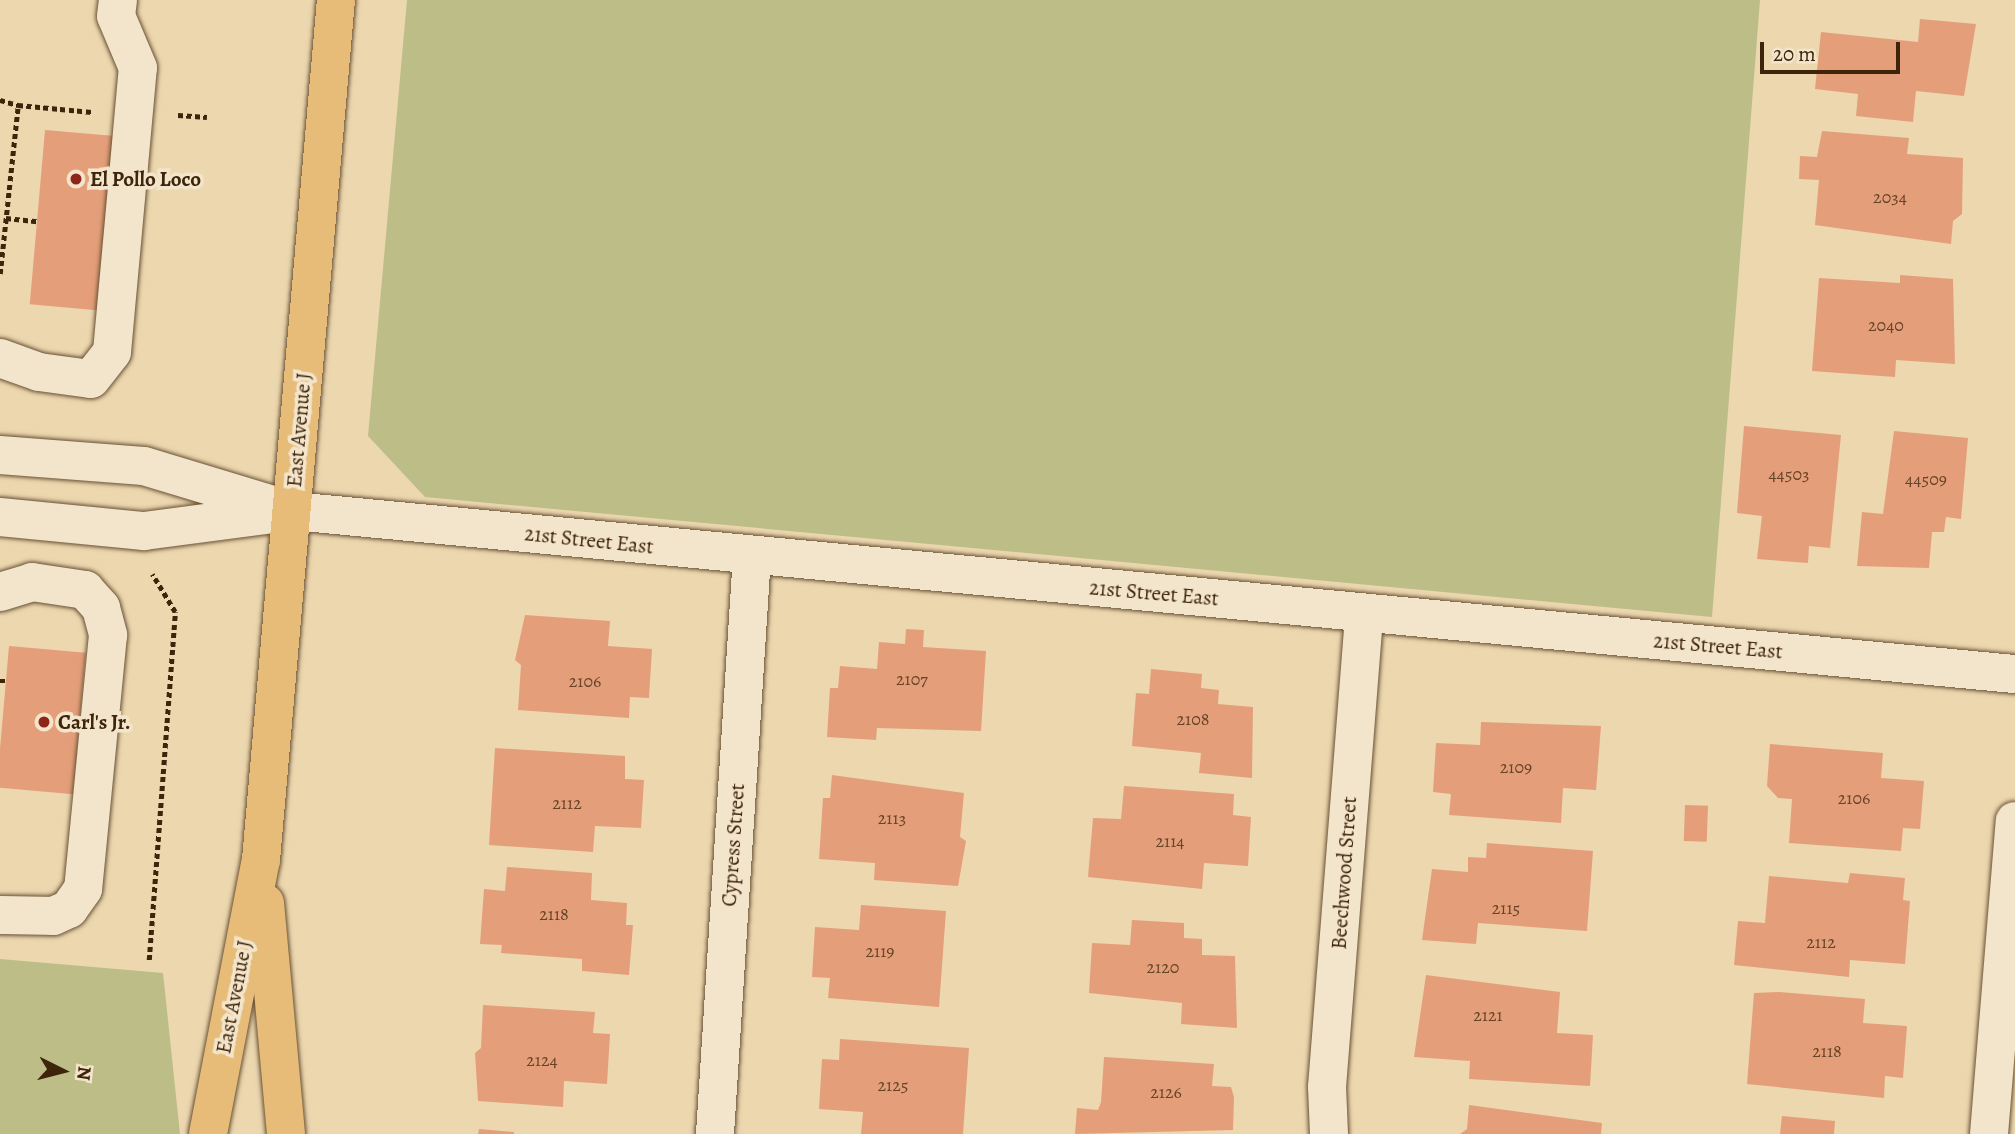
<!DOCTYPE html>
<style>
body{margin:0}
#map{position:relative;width:2015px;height:1134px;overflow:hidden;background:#ecd7af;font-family:Alegreya,serif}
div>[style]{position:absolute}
.green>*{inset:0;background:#bdbd87}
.building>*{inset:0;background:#e49f7a;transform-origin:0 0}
.path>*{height:4.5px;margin-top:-2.25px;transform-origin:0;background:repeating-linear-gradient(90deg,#3d240b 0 5px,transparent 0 8.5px)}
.roads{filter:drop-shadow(0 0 2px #695134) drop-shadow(0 0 2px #695134)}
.minor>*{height:38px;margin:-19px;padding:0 19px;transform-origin:19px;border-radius:19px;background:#f3e5cb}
.major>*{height:38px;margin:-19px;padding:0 19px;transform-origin:19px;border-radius:19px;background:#e6bc78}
.dots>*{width:19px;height:19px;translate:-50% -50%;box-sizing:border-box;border:4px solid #f3e5cb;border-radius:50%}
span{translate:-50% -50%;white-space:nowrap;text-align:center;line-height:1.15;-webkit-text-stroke:7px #f3e5cb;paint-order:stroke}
.number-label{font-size:18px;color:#674327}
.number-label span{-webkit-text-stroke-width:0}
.poi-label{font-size:21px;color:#3d240b;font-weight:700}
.left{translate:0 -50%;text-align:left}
.street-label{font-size:21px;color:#3d240b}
.north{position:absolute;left:28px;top:1036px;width:70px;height:70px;-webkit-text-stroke:5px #f3e5cb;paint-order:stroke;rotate:96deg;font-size:19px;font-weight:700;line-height:28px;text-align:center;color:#3d240b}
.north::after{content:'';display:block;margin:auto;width:24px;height:32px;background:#3d240b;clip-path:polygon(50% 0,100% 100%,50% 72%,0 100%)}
.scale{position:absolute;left:1760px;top:42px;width:140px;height:32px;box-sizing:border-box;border:4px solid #3d240b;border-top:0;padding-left:9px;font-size:21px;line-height:24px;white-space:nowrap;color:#3d240b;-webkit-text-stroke:5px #f3e5cb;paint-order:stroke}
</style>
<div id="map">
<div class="green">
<i style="clip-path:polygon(407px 0,1760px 0,1712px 617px,425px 497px,368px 436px)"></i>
<i style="clip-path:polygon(0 959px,163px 973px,180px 1134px,0 1134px)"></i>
</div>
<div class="building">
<i style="clip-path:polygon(1920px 19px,1976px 24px,1964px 96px,1916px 91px,1913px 122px,1856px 116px,1858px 94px,1815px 89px,1821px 32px,1918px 42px)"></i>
<i style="left:45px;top:130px;width:70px;height:175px;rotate:5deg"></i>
<i style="clip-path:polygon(1822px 131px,1909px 138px,1907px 154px,1963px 158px,1962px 214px,1953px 221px,1951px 244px,1815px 225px,1819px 180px,1799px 179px,1800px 156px,1817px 157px)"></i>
<i style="clip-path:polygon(1900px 275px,1953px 279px,1955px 364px,1896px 360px,1895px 377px,1812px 371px,1819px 278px,1900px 283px)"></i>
<i style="clip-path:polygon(1744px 426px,1841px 435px,1830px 548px,1809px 546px,1808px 563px,1757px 559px,1762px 516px,1737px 513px)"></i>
<i style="clip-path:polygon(1894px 431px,1968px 438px,1961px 519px,1946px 517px,1944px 532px,1932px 532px,1929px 568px,1857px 566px,1862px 512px,1883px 514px)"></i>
<i style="clip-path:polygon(525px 615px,610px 621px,608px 646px,652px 649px,649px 698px,630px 697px,629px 718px,518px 710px,521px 665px,515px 660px)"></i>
<i style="clip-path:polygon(906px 629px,924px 630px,923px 647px,986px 651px,981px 731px,877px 728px,876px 740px,827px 737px,830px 688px,838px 688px,840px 666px,877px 669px,879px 642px,905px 644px)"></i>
<i style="left:9px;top:646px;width:77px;height:142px;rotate:5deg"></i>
<i style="clip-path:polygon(1151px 669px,1202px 674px,1201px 688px,1219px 690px,1218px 704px,1253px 707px,1252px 778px,1199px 773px,1201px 753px,1132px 746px,1136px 693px,1149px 694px)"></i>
<i style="clip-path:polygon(1481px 722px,1601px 726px,1596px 790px,1563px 788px,1561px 823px,1449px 815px,1451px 794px,1433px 792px,1436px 743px,1480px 745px)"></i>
<i style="clip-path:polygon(1770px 744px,1883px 753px,1881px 778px,1924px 781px,1920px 829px,1903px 828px,1901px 851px,1789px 843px,1792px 799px,1778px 798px,1767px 786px)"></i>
<i style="clip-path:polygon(495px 748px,625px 756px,625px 779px,644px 780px,641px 828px,595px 826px,593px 852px,489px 845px)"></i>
<i style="clip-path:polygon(832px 775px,964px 793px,960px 837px,966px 841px,958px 886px,874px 880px,875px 863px,819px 859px,823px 798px,830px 798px)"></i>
<i style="clip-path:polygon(1124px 786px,1234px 794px,1233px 815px,1251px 817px,1248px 866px,1204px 863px,1202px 889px,1088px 877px,1093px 818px,1121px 819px)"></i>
<i style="left:1685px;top:805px;width:23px;height:36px;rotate:2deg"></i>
<i style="clip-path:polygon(1487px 843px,1593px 851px,1587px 931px,1478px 923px,1476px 944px,1422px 940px,1432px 869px,1468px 872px,1468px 857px,1486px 858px)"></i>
<i style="clip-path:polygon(507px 867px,592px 873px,591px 900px,627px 903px,626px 925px,633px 925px,629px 975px,582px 971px,582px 959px,501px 953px,502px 945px,480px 944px,484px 889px,505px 891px)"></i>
<i style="clip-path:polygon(1850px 873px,1905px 878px,1903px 900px,1910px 901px,1905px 964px,1850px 960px,1849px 977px,1734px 965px,1738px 921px,1765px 923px,1769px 876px,1848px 883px)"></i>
<i style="clip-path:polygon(861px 905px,946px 911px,939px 1007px,828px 998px,830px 978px,812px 977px,815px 927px,859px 930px)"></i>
<i style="clip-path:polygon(1132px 920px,1184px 923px,1184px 938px,1202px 939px,1202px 955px,1235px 956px,1237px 1028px,1181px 1024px,1182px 1003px,1089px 993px,1092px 943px,1130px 945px)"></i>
<i style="clip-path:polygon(1426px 975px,1560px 992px,1557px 1033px,1593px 1035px,1590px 1086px,1469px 1079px,1470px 1061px,1414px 1057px)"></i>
<i style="clip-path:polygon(1779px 992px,1865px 999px,1863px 1023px,1907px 1026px,1903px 1078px,1885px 1076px,1884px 1098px,1747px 1084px,1754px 993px)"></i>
<i style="clip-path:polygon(483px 1005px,595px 1012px,593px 1033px,610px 1034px,607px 1084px,564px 1081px,563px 1107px,478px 1101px,475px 1053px,481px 1048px)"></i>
<i style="clip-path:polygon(840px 1039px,969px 1048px,963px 1134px,861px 1134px,863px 1112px,819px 1109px,822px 1059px,839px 1060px)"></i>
<i style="clip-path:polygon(1104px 1057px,1214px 1064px,1212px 1086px,1231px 1087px,1234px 1097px,1233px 1130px,1075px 1134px,1077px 1108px,1098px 1110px,1101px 1102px)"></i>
<i style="clip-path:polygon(1469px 1105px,1602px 1123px,1601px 1134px,1460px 1134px,1467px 1129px)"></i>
<i style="clip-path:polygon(1782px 1116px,1835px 1121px,1834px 1134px,1780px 1134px)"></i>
<i style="clip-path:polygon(479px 1129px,514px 1132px,514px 1134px,478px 1134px)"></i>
</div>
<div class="path">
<i style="left:0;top:100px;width:19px;rotate:16deg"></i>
<i style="left:178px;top:115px;width:29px;rotate:4deg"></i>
<i style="left:6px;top:218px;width:31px;rotate:6deg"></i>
<i style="left:0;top:274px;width:170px;rotate:-83.9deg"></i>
<i style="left:18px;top:105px;width:74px;rotate:5.4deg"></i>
<i style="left:0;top:681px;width:6px"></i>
<i style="left:149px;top:960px;width:349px;rotate:-85.7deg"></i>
<i style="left:175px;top:612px;width:44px;rotate:-121.2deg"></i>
</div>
<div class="roads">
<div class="minor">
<i style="left:0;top:358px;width:41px;rotate:19.7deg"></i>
<i style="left:39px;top:372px;width:52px;rotate:7.7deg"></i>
<i style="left:91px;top:379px;width:34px;rotate:-52deg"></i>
<i style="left:112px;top:352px;width:285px;rotate:-84.8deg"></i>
<i style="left:138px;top:68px;width:56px;rotate:-112.9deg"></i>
<i style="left:116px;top:16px;width:16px;rotate:-83deg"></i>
<i style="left:0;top:455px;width:144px;rotate:4.4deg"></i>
<i style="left:144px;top:466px;width:156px;rotate:16.8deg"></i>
<i style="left:293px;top:511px;width:1730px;rotate:5.41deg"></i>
<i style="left:0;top:517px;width:145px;rotate:5.6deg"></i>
<i style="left:144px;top:531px;width:137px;rotate:-7.5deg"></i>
<i style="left:0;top:592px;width:34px;rotate:-17deg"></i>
<i style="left:32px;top:582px;width:54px;rotate:8.6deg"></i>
<i style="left:85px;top:590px;width:24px;rotate:48deg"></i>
<i style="left:101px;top:608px;width:28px;rotate:75deg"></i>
<i style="left:108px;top:635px;width:255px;rotate:95.6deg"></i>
<i style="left:83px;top:889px;width:24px;rotate:125deg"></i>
<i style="left:69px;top:909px;width:17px;rotate:156deg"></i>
<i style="left:53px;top:916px;width:53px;rotate:-178.9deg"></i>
<i style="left:715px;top:1134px;width:579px;rotate:-86.34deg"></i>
<i style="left:1329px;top:1134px;width:47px;rotate:-92.4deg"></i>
<i style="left:1327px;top:1087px;width:475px;rotate:-85.5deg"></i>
<i style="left:1989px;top:1134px;width:314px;rotate:-85.3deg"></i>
</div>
<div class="major">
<i style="left:265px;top:903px;width:232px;rotate:84.8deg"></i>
<i style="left:208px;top:1134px;width:279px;rotate:-79.1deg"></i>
<i style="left:261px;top:860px;width:863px;rotate:-85.02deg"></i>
</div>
</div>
<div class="dots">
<i style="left:76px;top:179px;background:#8f2418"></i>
<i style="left:44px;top:722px;background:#8f2418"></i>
</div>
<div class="number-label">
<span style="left:1890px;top:197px">2034</span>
<span style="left:1886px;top:325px">2040</span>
<span style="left:1789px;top:474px">44503</span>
<span style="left:1926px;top:479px">44509</span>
<span style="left:912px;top:679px">2107</span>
<span style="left:585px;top:681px">2106</span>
<span style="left:1193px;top:719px">2108</span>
<span style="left:1516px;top:767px">2109</span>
<span style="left:1854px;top:798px">2106</span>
<span style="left:567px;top:803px">2112</span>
<span style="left:892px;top:818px">2113</span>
<span style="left:1170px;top:841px">2114</span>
<span style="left:1506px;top:908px">2115</span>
<span style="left:554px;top:914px">2118</span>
<span style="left:1821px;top:942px">2112</span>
<span style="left:880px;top:951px">2119</span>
<span style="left:1163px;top:967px">2120</span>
<span style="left:1488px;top:1015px">2121</span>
<span style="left:1827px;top:1051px">2118</span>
<span style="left:542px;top:1060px">2124</span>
<span style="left:893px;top:1085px">2125</span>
<span style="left:1166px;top:1092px">2126</span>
</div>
<div class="poi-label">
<span class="left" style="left:90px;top:179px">El Pollo Loco</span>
<span class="left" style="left:58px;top:722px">Carl's Jr.</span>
</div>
<div class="street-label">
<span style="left:299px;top:430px;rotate:-85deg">East Avenue J</span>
<span style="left:589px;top:540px;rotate:6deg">21st Street East</span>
<span style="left:1154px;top:593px;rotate:5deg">21st Street East</span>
<span style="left:1718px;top:646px;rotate:5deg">21st Street East</span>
<span style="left:733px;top:845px;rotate:-86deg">Cypress Street</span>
<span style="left:1344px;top:873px;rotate:-86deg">Beechwood Street</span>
<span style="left:234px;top:997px;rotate:-79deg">East Avenue J</span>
</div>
<div class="north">N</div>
<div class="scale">20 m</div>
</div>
